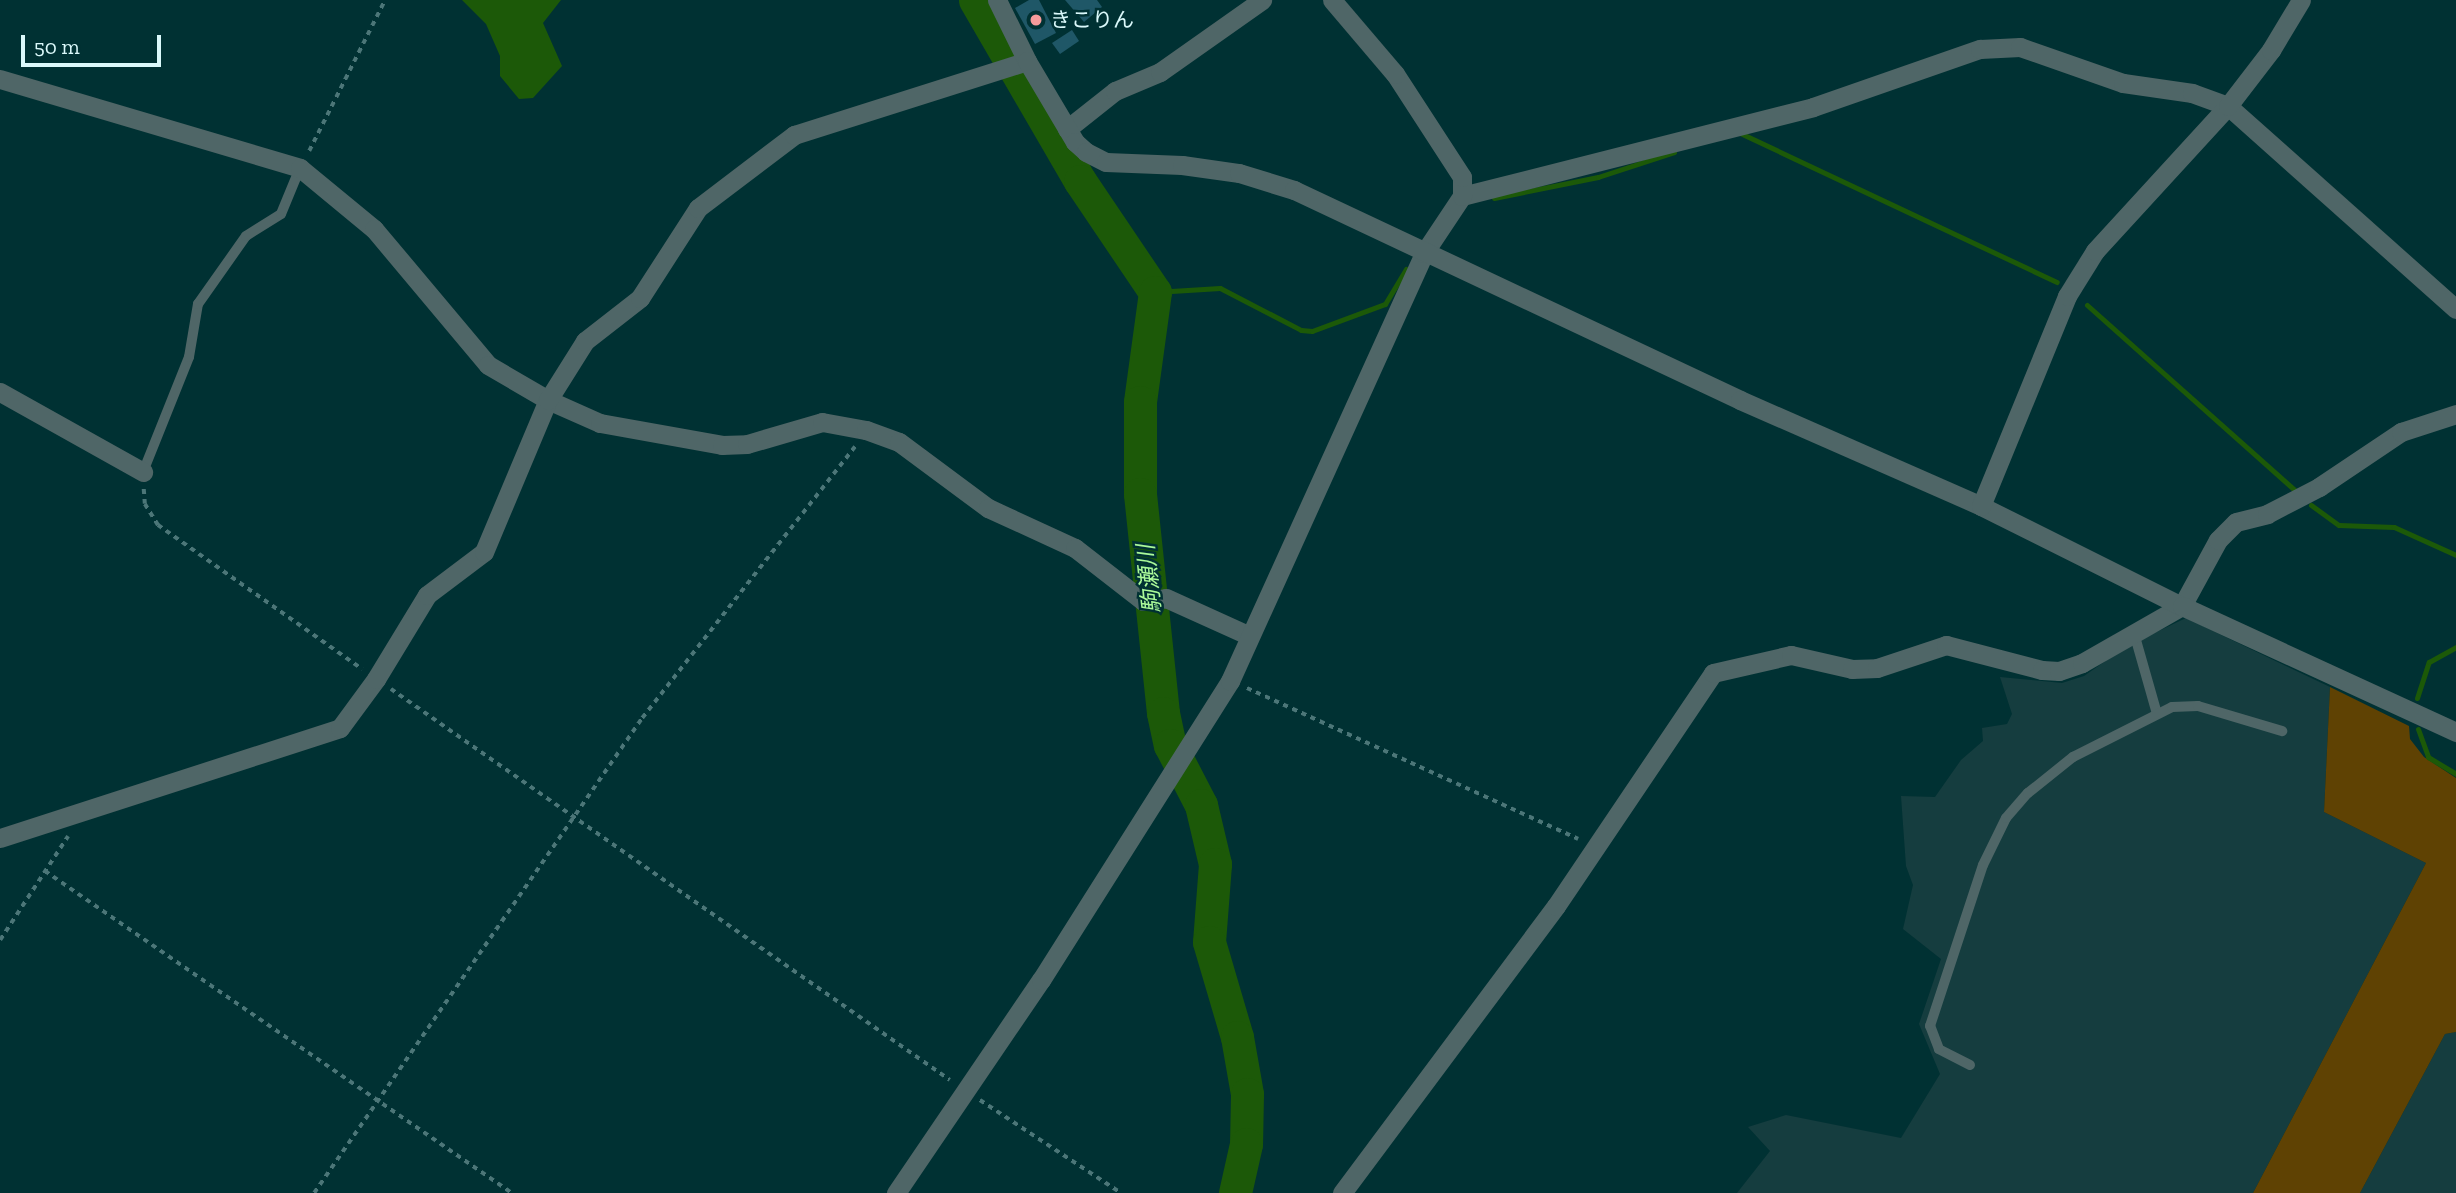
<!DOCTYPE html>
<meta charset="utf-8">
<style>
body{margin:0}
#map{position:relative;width:2456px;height:1193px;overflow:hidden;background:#003133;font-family:"Zilla Slab","Noto Sans JP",serif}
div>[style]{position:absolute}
.built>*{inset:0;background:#153d3f}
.green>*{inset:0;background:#5f4203}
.water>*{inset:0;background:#1c5908}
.stream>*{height:5px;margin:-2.5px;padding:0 2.5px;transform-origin:2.5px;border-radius:2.5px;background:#1c5908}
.river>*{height:33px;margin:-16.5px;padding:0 16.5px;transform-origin:16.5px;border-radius:16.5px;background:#1c5908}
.building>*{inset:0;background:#1f5767}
.path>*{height:3.5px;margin-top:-1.75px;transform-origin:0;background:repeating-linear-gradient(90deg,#4c7678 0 5px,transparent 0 10px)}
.service>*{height:10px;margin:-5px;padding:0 5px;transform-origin:5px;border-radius:5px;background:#4f6667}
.minor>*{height:19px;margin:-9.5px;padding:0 9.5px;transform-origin:9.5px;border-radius:9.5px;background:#4f6667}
.tertiary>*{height:19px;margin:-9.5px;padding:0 9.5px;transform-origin:9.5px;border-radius:9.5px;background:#4f6667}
.dots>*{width:19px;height:19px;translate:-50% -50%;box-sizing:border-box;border:4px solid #003133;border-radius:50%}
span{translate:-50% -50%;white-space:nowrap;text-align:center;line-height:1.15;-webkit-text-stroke:5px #003133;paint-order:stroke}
.poi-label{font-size:21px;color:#dbf9fb}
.left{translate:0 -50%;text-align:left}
.water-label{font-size:23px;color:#abfa99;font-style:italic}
.scale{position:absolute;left:21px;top:35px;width:140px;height:32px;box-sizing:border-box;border:4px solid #dbf9fb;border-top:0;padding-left:9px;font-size:21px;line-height:24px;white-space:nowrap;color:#dbf9fb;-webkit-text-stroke:5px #003133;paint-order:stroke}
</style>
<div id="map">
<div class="built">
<i style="clip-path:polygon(2186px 618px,2330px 687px,2324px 812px,2426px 863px,2253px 1193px,1737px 1193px,1770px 1151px,1748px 1127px,1786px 1115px,1901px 1138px,1940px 1074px,1919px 1024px,1941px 959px,1903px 929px,1913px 885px,1906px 866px,1901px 796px,1935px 797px,1961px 760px,1983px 741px,1982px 728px,2007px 724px,2012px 714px,2000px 677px,2062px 683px,2084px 676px,2127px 646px)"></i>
<i style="clip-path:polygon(2456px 1032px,2456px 1193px,2360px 1193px,2445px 1034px)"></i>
</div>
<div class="green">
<i style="clip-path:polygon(2330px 687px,2409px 726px,2410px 739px,2424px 757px,2456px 778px,2456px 1032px,2445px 1034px,2360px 1193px,2253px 1193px,2426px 863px,2324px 812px)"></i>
</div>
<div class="water">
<i style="clip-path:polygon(462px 0,561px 0,543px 23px,562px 66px,533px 98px,519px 99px,500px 76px,500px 56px,486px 24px)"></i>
</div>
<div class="stream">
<i style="left:1740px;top:133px;width:350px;rotate:25.2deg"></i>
<i style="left:1494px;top:198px;width:106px;rotate:-11.4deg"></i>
<i style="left:1598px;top:177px;width:80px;rotate:-18.2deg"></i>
<i style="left:1155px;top:292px;width:65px;rotate:-3.5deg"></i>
<i style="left:1220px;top:288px;width:91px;rotate:27.4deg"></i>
<i style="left:1301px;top:330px;width:11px;rotate:5deg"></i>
<i style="left:1312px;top:331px;width:78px;rotate:-20.3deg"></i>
<i style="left:1385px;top:304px;width:41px;rotate:-59deg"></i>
<i style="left:2087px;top:305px;width:281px;rotate:41.7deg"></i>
<i style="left:2311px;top:505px;width:34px;rotate:36deg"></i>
<i style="left:2339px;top:525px;width:55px;rotate:2.1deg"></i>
<i style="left:2394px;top:527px;width:68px;rotate:24.3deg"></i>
<i style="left:2417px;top:698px;width:38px;rotate:-72deg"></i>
<i style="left:2429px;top:662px;width:31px;rotate:-29deg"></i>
<i style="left:2418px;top:729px;width:30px;rotate:70deg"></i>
<i style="left:2428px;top:757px;width:33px;rotate:31deg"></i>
</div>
<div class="river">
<i style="left:975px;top:0;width:209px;rotate:59.9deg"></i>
<i style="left:1080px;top:181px;width:134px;rotate:56deg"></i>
<i style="left:1155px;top:292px;width:111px;rotate:97.8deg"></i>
<i style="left:1140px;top:402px;width:92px;rotate:90deg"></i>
<i style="left:1140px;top:494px;width:220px;rotate:84deg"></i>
<i style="left:1163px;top:713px;width:33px;rotate:78deg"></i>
<i style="left:1170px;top:745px;width:68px;rotate:62.7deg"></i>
<i style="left:1201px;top:805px;width:61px;rotate:76.7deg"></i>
<i style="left:1215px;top:864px;width:78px;rotate:94.4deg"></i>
<i style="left:1209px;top:942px;width:99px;rotate:73.6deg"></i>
<i style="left:1237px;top:1037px;width:58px;rotate:80deg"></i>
<i style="left:1247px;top:1094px;width:50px;rotate:91.1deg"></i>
<i style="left:1246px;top:1144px;width:50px;rotate:102.7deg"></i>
</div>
<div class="building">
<i style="clip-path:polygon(1029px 0,1039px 0,1056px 33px,1035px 44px,1015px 8px)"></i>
<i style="clip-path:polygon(1065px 0,1097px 0,1102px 7px,1084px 22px)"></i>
<i style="clip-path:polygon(1072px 30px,1079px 41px,1060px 54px,1052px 43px)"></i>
</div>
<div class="path">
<i style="left:309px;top:151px;width:169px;rotate:-63.3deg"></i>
<i style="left:144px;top:489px;width:15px;rotate:86deg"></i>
<i style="left:145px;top:504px;width:25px;rotate:58deg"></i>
<i style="left:158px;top:525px;width:250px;rotate:35.2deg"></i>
<i style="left:1247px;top:688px;width:364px;rotate:24.5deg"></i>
<i style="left:391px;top:689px;width:682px;rotate:34.97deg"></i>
<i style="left:45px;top:871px;width:567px;rotate:34.59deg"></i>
<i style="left:0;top:940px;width:124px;rotate:-56.8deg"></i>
<i style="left:980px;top:1100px;width:169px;rotate:33.4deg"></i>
<i style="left:314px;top:1193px;width:577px;rotate:-55.37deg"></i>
<i style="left:642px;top:718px;width:345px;rotate:-51.9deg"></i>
</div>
<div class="service">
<i style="left:143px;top:472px;width:124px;rotate:-68.2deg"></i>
<i style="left:189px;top:357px;width:54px;rotate:-80.4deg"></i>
<i style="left:198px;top:304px;width:83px;rotate:-54.8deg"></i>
<i style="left:246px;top:236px;width:41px;rotate:-32.2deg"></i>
<i style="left:281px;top:214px;width:50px;rotate:-67.6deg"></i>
<i style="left:2134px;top:633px;width:84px;rotate:74.1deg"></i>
<i style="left:1970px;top:1065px;width:35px;rotate:-153deg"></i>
<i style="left:1939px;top:1049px;width:25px;rotate:-111deg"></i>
<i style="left:1930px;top:1026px;width:169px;rotate:-71.8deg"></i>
<i style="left:1983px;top:865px;width:52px;rotate:-63.9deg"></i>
<i style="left:2006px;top:818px;width:33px;rotate:-49deg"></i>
<i style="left:2028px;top:793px;width:58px;rotate:-38.7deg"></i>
<i style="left:2073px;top:757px;width:111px;rotate:-26.8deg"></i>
<i style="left:2172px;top:707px;width:26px;rotate:-2deg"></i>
<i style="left:2198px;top:706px;width:88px;rotate:16.6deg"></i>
</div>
<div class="minor">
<i style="left:0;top:79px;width:313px;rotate:16.5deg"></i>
<i style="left:300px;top:168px;width:96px;rotate:39.5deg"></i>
<i style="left:374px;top:229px;width:177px;rotate:50deg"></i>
<i style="left:488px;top:365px;width:69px;rotate:30.3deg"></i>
<i style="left:548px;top:400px;width:57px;rotate:23.9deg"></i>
<i style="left:600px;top:423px;width:124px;rotate:10.2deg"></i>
<i style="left:722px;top:445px;width:25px;rotate:-2deg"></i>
<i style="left:747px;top:444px;width:78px;rotate:-16.3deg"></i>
<i style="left:822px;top:422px;width:45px;rotate:10.3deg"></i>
<i style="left:866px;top:430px;width:35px;rotate:20deg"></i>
<i style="left:899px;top:442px;width:111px;rotate:36.6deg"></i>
<i style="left:988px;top:508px;width:96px;rotate:24.7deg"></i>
<i style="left:1075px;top:548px;width:86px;rotate:37.9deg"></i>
<i style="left:1143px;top:601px;width:23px;rotate:-7deg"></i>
<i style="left:1166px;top:598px;width:90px;rotate:24.3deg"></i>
<i style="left:1067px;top:129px;width:61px;rotate:-38.4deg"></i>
<i style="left:1115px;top:91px;width:49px;rotate:-22.9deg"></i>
<i style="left:1160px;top:72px;width:125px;rotate:-35.2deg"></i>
<i style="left:1462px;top:196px;width:362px;rotate:-14.2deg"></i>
<i style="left:1813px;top:107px;width:177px;rotate:-19.2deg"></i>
<i style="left:1980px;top:49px;width:40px;rotate:-2.9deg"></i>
<i style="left:2020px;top:47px;width:109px;rotate:19.3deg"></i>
<i style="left:2123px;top:83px;width:70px;rotate:8.2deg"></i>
<i style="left:2192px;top:93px;width:38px;rotate:20deg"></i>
<i style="left:2228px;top:106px;width:305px;rotate:41.7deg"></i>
<i style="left:0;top:392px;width:164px;rotate:29.2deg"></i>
<i style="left:0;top:838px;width:357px;rotate:-17.9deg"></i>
<i style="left:340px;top:728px;width:61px;rotate:-53.7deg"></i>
<i style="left:376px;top:679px;width:98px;rotate:-58.7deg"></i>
<i style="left:427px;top:595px;width:71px;rotate:-37deg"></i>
<i style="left:484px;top:552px;width:165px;rotate:-67.2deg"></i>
<i style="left:548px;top:400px;width:70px;rotate:-57.9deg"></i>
<i style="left:585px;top:341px;width:70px;rotate:-38deg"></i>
<i style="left:640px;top:298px;width:107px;rotate:-57.2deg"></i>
<i style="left:698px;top:208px;width:121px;rotate:-37.2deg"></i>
<i style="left:794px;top:135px;width:244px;rotate:-17.6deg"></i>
<i style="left:896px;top:1193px;width:258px;rotate:-55.8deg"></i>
<i style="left:1041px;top:980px;width:354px;rotate:-57.7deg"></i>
<i style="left:1230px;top:681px;width:470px;rotate:-65.6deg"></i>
<i style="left:1424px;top:253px;width:69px;rotate:-56.3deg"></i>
<i style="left:1462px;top:196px;width:19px;rotate:-90deg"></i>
<i style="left:1462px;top:177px;width:123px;rotate:-123deg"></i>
<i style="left:1395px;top:74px;width:97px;rotate:-130.4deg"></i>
<i style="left:1342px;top:1193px;width:358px;rotate:-53.3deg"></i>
<i style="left:1556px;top:906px;width:281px;rotate:-56deg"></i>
<i style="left:1713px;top:673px;width:80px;rotate:-13deg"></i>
<i style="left:1791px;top:655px;width:63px;rotate:12.9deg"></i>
<i style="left:1852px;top:669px;width:25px;rotate:-2deg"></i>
<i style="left:1877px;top:668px;width:73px;rotate:-18.4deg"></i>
<i style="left:1946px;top:645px;width:99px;rotate:14.6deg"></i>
<i style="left:2042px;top:670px;width:17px;rotate:3deg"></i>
<i style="left:2059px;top:671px;width:24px;rotate:-19deg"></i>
<i style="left:2082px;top:663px;width:115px;rotate:-29.7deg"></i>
<i style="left:2182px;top:606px;width:75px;rotate:-61.4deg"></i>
<i style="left:2218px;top:540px;width:25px;rotate:-45deg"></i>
<i style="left:2236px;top:522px;width:32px;rotate:-14deg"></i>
<i style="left:2267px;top:514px;width:59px;rotate:-27.4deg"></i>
<i style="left:2319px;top:487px;width:99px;rotate:-33.9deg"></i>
<i style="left:2401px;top:432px;width:58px;rotate:-18.1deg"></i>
</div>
<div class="tertiary">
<i style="left:997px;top:0;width:68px;rotate:63.8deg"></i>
<i style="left:1027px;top:61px;width:94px;rotate:59.3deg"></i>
<i style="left:1075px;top:142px;width:15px;rotate:42deg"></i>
<i style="left:1086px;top:152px;width:22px;rotate:27deg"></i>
<i style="left:1106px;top:162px;width:76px;rotate:2.3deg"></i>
<i style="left:1182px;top:165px;width:58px;rotate:8deg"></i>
<i style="left:1239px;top:173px;width:58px;rotate:17.2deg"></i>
<i style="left:1294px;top:190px;width:493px;rotate:25.2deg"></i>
<i style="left:1740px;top:400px;width:263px;rotate:23.7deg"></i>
<i style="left:1981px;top:506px;width:225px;rotate:26.5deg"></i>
<i style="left:2182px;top:606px;width:302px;rotate:24.7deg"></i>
<i style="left:1981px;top:506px;width:227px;rotate:-67.7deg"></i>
<i style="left:2067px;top:296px;width:53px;rotate:-58.1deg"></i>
<i style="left:2095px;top:251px;width:197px;rotate:-47.5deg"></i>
<i style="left:2228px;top:106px;width:71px;rotate:-52.5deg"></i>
<i style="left:2271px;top:50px;width:58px;rotate:-59deg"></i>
</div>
<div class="dots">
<i style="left:1036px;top:20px;background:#f59b9b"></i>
</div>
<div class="poi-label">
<span class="left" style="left:1050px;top:20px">きこりん</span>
</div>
<div class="water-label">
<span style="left:1149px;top:579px;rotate:-96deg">駒瀬川</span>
</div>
<div class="scale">50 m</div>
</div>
